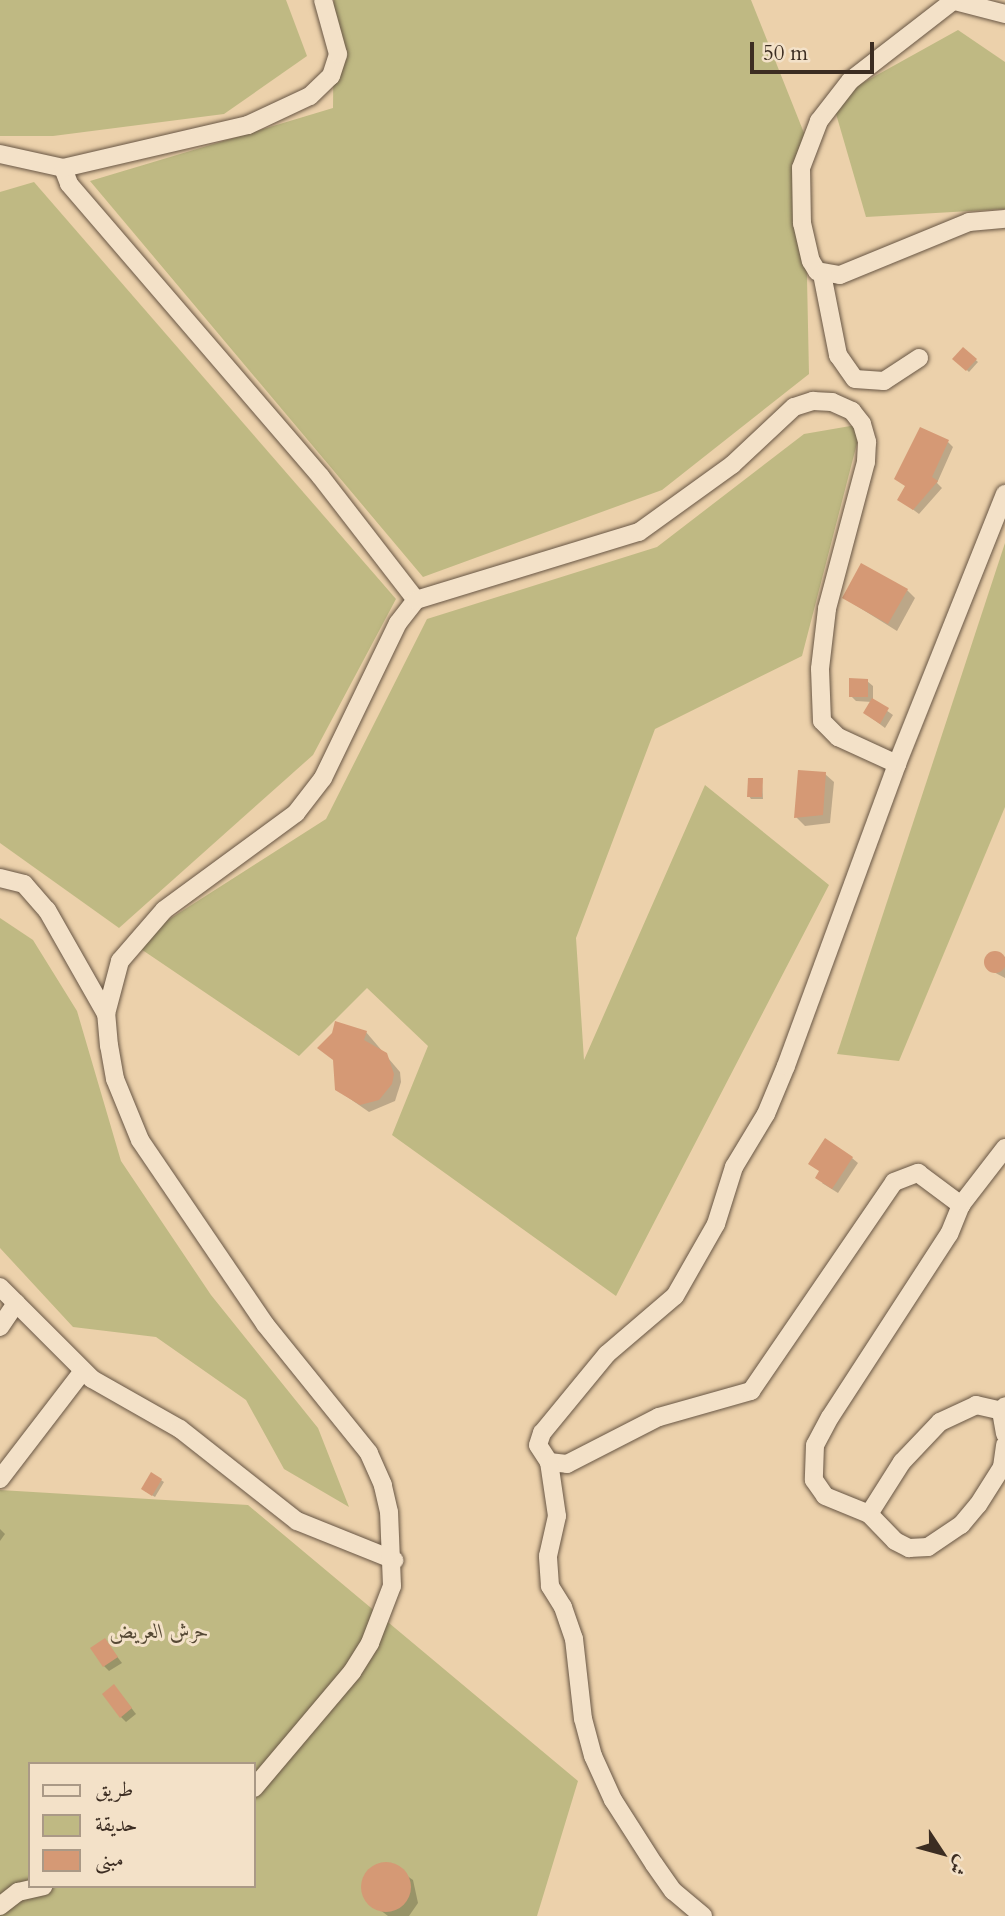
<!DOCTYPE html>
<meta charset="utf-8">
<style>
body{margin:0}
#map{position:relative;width:1005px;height:1916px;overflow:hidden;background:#ecd1ab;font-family:Cardo,Amiri,serif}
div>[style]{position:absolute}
.green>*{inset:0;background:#bfb983}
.shadow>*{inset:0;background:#0003}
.building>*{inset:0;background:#d59975}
.round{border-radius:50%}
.roads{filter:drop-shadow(0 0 2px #685644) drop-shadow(0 0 2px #685644)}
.street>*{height:18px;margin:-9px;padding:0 9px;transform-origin:9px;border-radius:9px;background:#f3e1c8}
span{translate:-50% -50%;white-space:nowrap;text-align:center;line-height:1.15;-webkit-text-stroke:6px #f3e1c8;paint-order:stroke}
.park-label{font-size:21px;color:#564935;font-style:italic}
.legend{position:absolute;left:28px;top:1762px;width:228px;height:126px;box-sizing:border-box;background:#f3e1c8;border:2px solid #aa9986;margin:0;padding:9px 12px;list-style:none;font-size:21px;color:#3c2d22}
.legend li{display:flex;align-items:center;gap:14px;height:35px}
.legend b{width:35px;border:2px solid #aa9986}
.north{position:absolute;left:907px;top:1818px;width:70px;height:70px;-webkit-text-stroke:5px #f3e1c8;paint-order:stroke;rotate:126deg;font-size:19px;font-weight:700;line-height:28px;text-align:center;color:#3c2d22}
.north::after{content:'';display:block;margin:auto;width:24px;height:32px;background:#3c2d22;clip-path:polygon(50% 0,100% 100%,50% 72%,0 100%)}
.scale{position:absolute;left:750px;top:42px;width:124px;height:32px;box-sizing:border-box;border:4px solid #3c2d22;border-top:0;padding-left:9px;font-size:21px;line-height:24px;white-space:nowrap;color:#3c2d22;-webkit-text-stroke:5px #f3e1c8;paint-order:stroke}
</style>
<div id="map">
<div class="green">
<i style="clip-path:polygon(0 0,286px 0,307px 56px,224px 114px,53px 136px,0 136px)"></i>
<i style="clip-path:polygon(334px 0,751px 0,804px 133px,809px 374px,662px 490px,423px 577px,90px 181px,333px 108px)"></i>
<i style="clip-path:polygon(958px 30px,1005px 62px,1005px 209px,866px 217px,832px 100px)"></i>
<i style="clip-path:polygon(34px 182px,396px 599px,313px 755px,119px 928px,0 843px,0 192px)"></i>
<i style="clip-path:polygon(862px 424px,802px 656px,655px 729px,576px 938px,584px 1060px,705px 785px,829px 885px,616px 1296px,392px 1135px,428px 1046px,367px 988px,299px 1056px,132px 943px,326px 819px,427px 619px,657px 547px,804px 434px)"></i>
<i style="clip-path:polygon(1005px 543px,1005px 807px,899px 1061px,837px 1054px)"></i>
<i style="clip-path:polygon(0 918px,33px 940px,77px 1011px,121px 1161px,211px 1295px,318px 1428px,349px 1507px,284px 1469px,246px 1400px,156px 1337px,73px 1327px,0 1248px)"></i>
<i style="clip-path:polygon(evenodd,0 1490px,248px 1505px,578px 1781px,537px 1916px,0 1916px,0 1490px,30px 1764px,254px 1764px,254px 1886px,30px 1886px,30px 1764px)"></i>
</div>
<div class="shadow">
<i style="clip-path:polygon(963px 349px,978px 362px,969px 372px,955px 359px)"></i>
<i style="clip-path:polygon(948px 442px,953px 447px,937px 483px,942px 488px,919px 514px,899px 499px,907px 487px,896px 478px)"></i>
<i style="clip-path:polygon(907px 590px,915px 598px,897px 631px,844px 598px)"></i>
<i style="clip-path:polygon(867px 681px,873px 686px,873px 701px,893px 715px,885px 728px,865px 713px,872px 702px,856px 701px,851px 696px)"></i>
<i style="clip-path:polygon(825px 774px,834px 782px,830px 823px,805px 826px,796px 817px)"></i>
<i style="clip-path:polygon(762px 780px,763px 799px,751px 799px,749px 796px)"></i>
<i style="clip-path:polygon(993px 953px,1005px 957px,1005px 978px,988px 969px,986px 963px)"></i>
<i style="clip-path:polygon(366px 1032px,400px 1072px,401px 1082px,395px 1101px,369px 1112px,336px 1089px)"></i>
<i style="clip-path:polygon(852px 1158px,858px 1163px,838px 1193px,822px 1183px)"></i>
<i style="clip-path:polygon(152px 1474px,164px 1482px,155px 1497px,145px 1491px)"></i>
<i style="clip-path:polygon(0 1529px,5px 1534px,0 1541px)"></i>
<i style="clip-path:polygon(105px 1641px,122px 1663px,109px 1671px,104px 1666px)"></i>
<i style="clip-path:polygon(119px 1692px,136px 1714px,126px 1722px,121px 1717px)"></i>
<i style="clip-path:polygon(390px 1864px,413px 1880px,418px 1903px,409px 1916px,388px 1916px,367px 1900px,363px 1886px,374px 1867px)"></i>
</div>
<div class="building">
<i style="clip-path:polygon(963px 347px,977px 359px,966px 371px,952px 359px)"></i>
<i style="clip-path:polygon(920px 427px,949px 440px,932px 477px,938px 481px,913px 510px,897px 500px,905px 486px,894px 479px)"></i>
<i style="clip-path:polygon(861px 563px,908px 589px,888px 624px,842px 598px)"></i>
<i style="clip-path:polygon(849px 678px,868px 679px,868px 697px,849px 697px)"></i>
<i style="clip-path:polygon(872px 698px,889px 708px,880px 724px,863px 713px)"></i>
<i style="clip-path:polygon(798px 770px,826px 772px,823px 815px,794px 818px)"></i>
<i style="clip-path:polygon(748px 778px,763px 778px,762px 797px,747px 797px)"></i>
<i class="round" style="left:984px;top:951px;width:22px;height:22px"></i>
<i style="clip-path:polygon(335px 1021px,367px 1031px,364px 1040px,387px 1053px,394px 1074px,392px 1084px,379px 1100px,360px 1105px,335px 1090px,333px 1060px,317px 1048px,332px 1033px)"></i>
<i style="clip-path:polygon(825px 1138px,853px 1157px,832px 1189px,815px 1178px,819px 1171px,808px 1164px)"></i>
<i style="clip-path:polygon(151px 1472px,162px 1479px,152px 1496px,141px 1489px)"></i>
<i style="clip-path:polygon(105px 1638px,118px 1657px,103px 1667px,90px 1648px)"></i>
<i style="clip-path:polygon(114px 1684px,132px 1708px,120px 1718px,102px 1694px)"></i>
<i class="round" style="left:361px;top:1862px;width:50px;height:50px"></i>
</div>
<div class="roads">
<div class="street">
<i style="left:951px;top:0;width:56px;rotate:14.5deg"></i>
<i style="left:953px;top:1px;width:130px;rotate:142.2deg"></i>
<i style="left:850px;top:81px;width:51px;rotate:127.8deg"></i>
<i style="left:819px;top:121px;width:50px;rotate:111deg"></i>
<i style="left:801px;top:168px;width:55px;rotate:89deg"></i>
<i style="left:802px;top:223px;width:39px;rotate:77deg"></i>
<i style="left:811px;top:261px;width:12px;rotate:59deg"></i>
<i style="left:817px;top:271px;width:23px;rotate:10deg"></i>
<i style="left:840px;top:275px;width:139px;rotate:-22.3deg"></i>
<i style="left:969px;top:222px;width:36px;rotate:-5deg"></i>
<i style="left:0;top:154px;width:65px;rotate:12.5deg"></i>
<i style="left:63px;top:168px;width:17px;rotate:69deg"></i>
<i style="left:69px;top:184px;width:386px;rotate:49.3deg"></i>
<i style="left:321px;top:477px;width:155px;rotate:52.3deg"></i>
<i style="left:63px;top:168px;width:190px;rotate:-13.1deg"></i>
<i style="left:248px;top:125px;width:68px;rotate:-25.1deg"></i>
<i style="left:310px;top:96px;width:29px;rotate:-44deg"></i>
<i style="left:331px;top:76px;width:23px;rotate:-72deg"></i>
<i style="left:338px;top:54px;width:56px;rotate:-105.5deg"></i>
<i style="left:822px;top:274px;width:83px;rotate:78.8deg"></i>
<i style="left:838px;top:355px;width:29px;rotate:55deg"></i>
<i style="left:855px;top:379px;width:29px;rotate:4deg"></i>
<i style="left:884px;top:381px;width:42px;rotate:-33.3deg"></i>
<i style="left:0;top:878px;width:25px;rotate:14deg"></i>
<i style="left:24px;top:884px;width:35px;rotate:49deg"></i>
<i style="left:47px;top:910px;width:120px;rotate:60.4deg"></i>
<i style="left:1005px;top:1148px;width:72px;rotate:127.7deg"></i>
<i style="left:961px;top:1205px;width:31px;rotate:112deg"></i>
<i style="left:949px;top:1234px;width:218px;rotate:123deg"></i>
<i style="left:830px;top:1417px;width:32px;rotate:118deg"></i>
<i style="left:815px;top:1445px;width:35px;rotate:92deg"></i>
<i style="left:814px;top:1480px;width:19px;rotate:55deg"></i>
<i style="left:825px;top:1496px;width:48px;rotate:22.2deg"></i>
<i style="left:869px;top:1514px;width:37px;rotate:46deg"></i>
<i style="left:895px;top:1541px;width:16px;rotate:27deg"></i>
<i style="left:909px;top:1548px;width:19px;rotate:-3deg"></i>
<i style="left:928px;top:1547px;width:40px;rotate:-34deg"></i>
<i style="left:961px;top:1525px;width:26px;rotate:-50deg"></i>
<i style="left:978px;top:1505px;width:45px;rotate:-57.7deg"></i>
<i style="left:1002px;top:1467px;width:22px;rotate:-82deg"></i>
<i style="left:0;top:1287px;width:130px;rotate:45deg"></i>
<i style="left:92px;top:1379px;width:101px;rotate:29.6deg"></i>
<i style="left:180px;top:1429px;width:149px;rotate:38.2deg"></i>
<i style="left:297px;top:1521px;width:105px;rotate:21.9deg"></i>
<i style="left:0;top:1327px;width:29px;rotate:-56deg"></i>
<i style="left:1001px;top:1411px;width:23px;rotate:80deg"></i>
<i style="left:549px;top:1462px;width:18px;rotate:6deg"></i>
<i style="left:567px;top:1464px;width:103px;rotate:-27.1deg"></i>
<i style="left:659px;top:1417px;width:96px;rotate:-15.8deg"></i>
<i style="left:751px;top:1391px;width:253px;rotate:-55.6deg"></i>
<i style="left:894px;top:1182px;width:26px;rotate:-21deg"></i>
<i style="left:918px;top:1173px;width:54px;rotate:36.7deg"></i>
<i style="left:0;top:1479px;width:136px;rotate:-52.5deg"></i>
<i style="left:869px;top:1514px;width:62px;rotate:-57.6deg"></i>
<i style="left:902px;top:1462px;width:55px;rotate:-46.5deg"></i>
<i style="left:940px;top:1422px;width:40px;rotate:-25deg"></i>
<i style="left:976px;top:1405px;width:26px;rotate:13deg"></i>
<i style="left:1001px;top:1411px;width:6px;rotate:-51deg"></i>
<i style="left:254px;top:1788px;width:152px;rotate:-49.8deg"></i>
<i style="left:352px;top:1672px;width:34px;rotate:-58deg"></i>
<i style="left:370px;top:1643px;width:61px;rotate:-68.9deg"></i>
<i style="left:392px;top:1586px;width:74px;rotate:-92.3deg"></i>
<i style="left:389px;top:1512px;width:28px;rotate:-103deg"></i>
<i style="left:383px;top:1485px;width:35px;rotate:-114deg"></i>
<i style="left:369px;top:1453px;width:166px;rotate:-128.9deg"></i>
<i style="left:265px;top:1324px;width:222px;rotate:-124.2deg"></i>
<i style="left:140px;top:1140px;width:66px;rotate:-112.3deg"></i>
<i style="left:115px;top:1079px;width:34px;rotate:-100deg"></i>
<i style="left:109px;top:1046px;width:32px;rotate:-95deg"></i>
<i style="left:106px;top:1014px;width:55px;rotate:-75.2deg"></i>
<i style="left:120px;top:961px;width:67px;rotate:-49.2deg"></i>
<i style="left:164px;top:910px;width:164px;rotate:-36.3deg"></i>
<i style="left:296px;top:813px;width:44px;rotate:-52.4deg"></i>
<i style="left:323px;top:778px;width:172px;rotate:-64.2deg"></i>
<i style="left:398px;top:623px;width:29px;rotate:-52deg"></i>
<i style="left:416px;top:600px;width:233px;rotate:-17deg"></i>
<i style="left:639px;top:532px;width:115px;rotate:-35.8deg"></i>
<i style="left:732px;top:465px;width:85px;rotate:-43.1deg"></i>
<i style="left:794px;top:407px;width:20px;rotate:-18deg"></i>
<i style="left:813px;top:401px;width:19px;rotate:3deg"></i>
<i style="left:832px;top:402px;width:22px;rotate:24deg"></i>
<i style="left:852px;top:411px;width:16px;rotate:52deg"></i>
<i style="left:862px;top:424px;width:19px;rotate:74deg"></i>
<i style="left:867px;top:442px;width:20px;rotate:93deg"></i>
<i style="left:866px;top:462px;width:152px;rotate:104.9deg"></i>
<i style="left:827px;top:609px;width:60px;rotate:96.7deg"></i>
<i style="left:820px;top:669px;width:52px;rotate:87.8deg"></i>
<i style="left:822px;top:721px;width:23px;rotate:45deg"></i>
<i style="left:838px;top:737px;width:65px;rotate:24.6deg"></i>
<i style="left:0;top:1906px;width:23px;rotate:-38deg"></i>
<i style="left:18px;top:1892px;width:26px;rotate:-13deg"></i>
<i style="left:703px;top:1916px;width:39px;rotate:-140deg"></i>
<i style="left:673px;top:1891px;width:33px;rotate:-125deg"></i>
<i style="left:654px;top:1864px;width:76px;rotate:-122.6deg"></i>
<i style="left:613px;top:1800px;width:48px;rotate:-114.4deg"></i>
<i style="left:593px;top:1756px;width:38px;rotate:-105deg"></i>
<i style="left:583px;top:1719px;width:81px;rotate:-96.4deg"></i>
<i style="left:574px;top:1639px;width:34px;rotate:-109deg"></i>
<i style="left:563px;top:1607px;width:25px;rotate:-122deg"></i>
<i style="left:550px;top:1586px;width:30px;rotate:-94deg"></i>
<i style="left:548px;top:1556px;width:41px;rotate:-77.3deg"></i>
<i style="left:557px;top:1516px;width:55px;rotate:-98.4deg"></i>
<i style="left:549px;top:1462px;width:20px;rotate:-123deg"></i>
<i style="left:538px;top:1445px;width:13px;rotate:-72deg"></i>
<i style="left:542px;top:1433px;width:102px;rotate:-50.6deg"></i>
<i style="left:607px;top:1354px;width:89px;rotate:-40.5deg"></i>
<i style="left:675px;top:1296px;width:83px;rotate:-60.3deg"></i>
<i style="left:716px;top:1224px;width:60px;rotate:-72.5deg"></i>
<i style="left:734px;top:1167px;width:62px;rotate:-58.9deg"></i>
<i style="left:766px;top:1114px;width:52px;rotate:-67.4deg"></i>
<i style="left:786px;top:1066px;width:322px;rotate:-69.8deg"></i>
<i style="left:897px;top:764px;width:291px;rotate:-68.2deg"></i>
</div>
</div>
<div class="park-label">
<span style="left:159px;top:1632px">حرش العريض</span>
</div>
<ul class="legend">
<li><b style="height:9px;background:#f3e1c8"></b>طريق</li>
<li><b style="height:19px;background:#bfb983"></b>حديقة</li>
<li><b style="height:19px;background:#d59975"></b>مبنى</li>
</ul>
<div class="north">ش</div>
<div class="scale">50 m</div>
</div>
